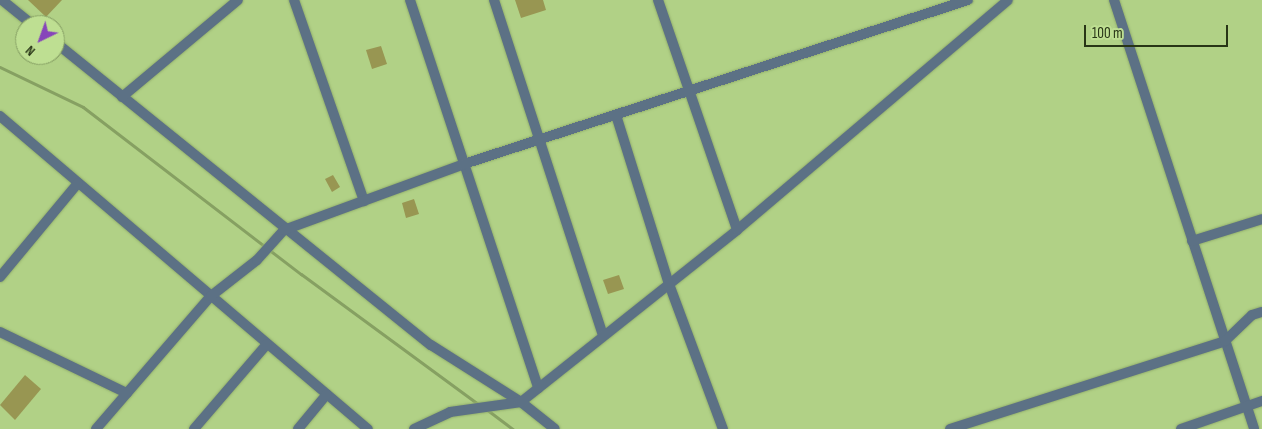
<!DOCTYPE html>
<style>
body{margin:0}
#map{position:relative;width:1262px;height:429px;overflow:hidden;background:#b1d186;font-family:"Sofia Sans Condensed",sans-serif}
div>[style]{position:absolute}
.stream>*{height:3px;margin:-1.5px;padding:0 1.5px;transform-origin:1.5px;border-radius:1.5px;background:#86a062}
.building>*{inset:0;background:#989652}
.roads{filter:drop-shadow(0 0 1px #93af6d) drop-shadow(0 0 1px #93af6d)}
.minor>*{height:10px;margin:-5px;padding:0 5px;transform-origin:5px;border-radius:5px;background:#5c7185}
span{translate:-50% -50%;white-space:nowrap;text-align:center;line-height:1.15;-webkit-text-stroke:4.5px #bedf92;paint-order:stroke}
.north{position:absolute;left:15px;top:15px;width:50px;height:50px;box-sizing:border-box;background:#bedf92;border:1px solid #829b60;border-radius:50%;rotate:222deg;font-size:14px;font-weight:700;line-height:20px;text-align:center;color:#283516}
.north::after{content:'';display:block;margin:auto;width:18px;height:22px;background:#8745ba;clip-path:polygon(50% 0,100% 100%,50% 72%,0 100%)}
.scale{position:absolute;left:1084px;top:25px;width:144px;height:22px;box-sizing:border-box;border:2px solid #283516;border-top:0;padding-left:6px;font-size:15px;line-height:18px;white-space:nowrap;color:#283516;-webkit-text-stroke:4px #bedf92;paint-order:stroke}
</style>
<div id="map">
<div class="stream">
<i style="left:0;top:67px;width:92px;rotate:25.7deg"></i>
<i style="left:83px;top:107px;width:275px;rotate:37.5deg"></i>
<i style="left:301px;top:274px;width:223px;rotate:36.3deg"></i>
<i style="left:486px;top:409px;width:34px;rotate:37deg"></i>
</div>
<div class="building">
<i style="clip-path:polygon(28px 0,62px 0,46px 17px)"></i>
<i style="clip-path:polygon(515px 0,543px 0,546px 10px,521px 18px)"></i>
<i style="clip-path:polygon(381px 46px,387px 64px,372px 69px,366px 50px)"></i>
<i style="clip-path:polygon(333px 175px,340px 187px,332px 192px,325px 179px)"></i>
<i style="clip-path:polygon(414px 199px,419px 214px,406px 218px,402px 203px)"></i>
<i style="clip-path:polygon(619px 275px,624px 289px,608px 294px,603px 280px)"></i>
<i style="clip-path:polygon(25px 375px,41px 389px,15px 420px,0 405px)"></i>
</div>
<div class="roads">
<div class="minor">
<i style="left:2px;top:0;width:40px;rotate:39deg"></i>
<i style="left:294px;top:0;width:213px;rotate:70.8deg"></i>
<i style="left:410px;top:0;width:409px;rotate:71.7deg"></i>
<i style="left:494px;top:0;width:353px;rotate:72deg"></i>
<i style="left:658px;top:0;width:243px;rotate:71deg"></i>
<i style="left:1114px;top:0;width:451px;rotate:71.9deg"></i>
<i style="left:55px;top:42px;width:483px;rotate:38.9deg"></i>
<i style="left:431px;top:345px;width:107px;rotate:32.3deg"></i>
<i style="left:521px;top:402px;width:43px;rotate:38.5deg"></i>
<i style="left:122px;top:97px;width:151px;rotate:-39.9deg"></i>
<i style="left:616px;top:115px;width:177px;rotate:72.6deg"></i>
<i style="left:669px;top:284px;width:155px;rotate:69.6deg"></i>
<i style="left:0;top:116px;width:483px;rotate:40.4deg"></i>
<i style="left:1192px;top:241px;width:73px;rotate:-17.4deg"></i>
<i style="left:0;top:277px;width:122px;rotate:-50.3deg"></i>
<i style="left:0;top:332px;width:141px;rotate:25.7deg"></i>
<i style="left:96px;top:429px;width:176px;rotate:-49.2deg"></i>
<i style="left:211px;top:296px;width:58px;rotate:-38deg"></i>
<i style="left:257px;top:260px;width:40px;rotate:-48deg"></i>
<i style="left:284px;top:230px;width:192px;rotate:-20.1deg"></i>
<i style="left:464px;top:164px;width:530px;rotate:-18.02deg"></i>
<i style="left:194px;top:429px;width:112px;rotate:-49.3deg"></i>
<i style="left:298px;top:429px;width:45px;rotate:-50.4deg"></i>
<i style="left:414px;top:429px;width:40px;rotate:-25deg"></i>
<i style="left:450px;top:412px;width:72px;rotate:-8deg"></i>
<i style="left:521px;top:402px;width:276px;rotate:-38.5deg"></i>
<i style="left:737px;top:230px;width:355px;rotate:-40.3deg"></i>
<i style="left:950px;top:429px;width:289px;rotate:-17.7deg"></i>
<i style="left:1225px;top:341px;width:37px;rotate:-44deg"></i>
<i style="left:1252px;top:315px;width:10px;rotate:-17deg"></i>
<i style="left:1181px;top:429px;width:86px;rotate:-19.1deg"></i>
</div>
</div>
<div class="north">N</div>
<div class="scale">100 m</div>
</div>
